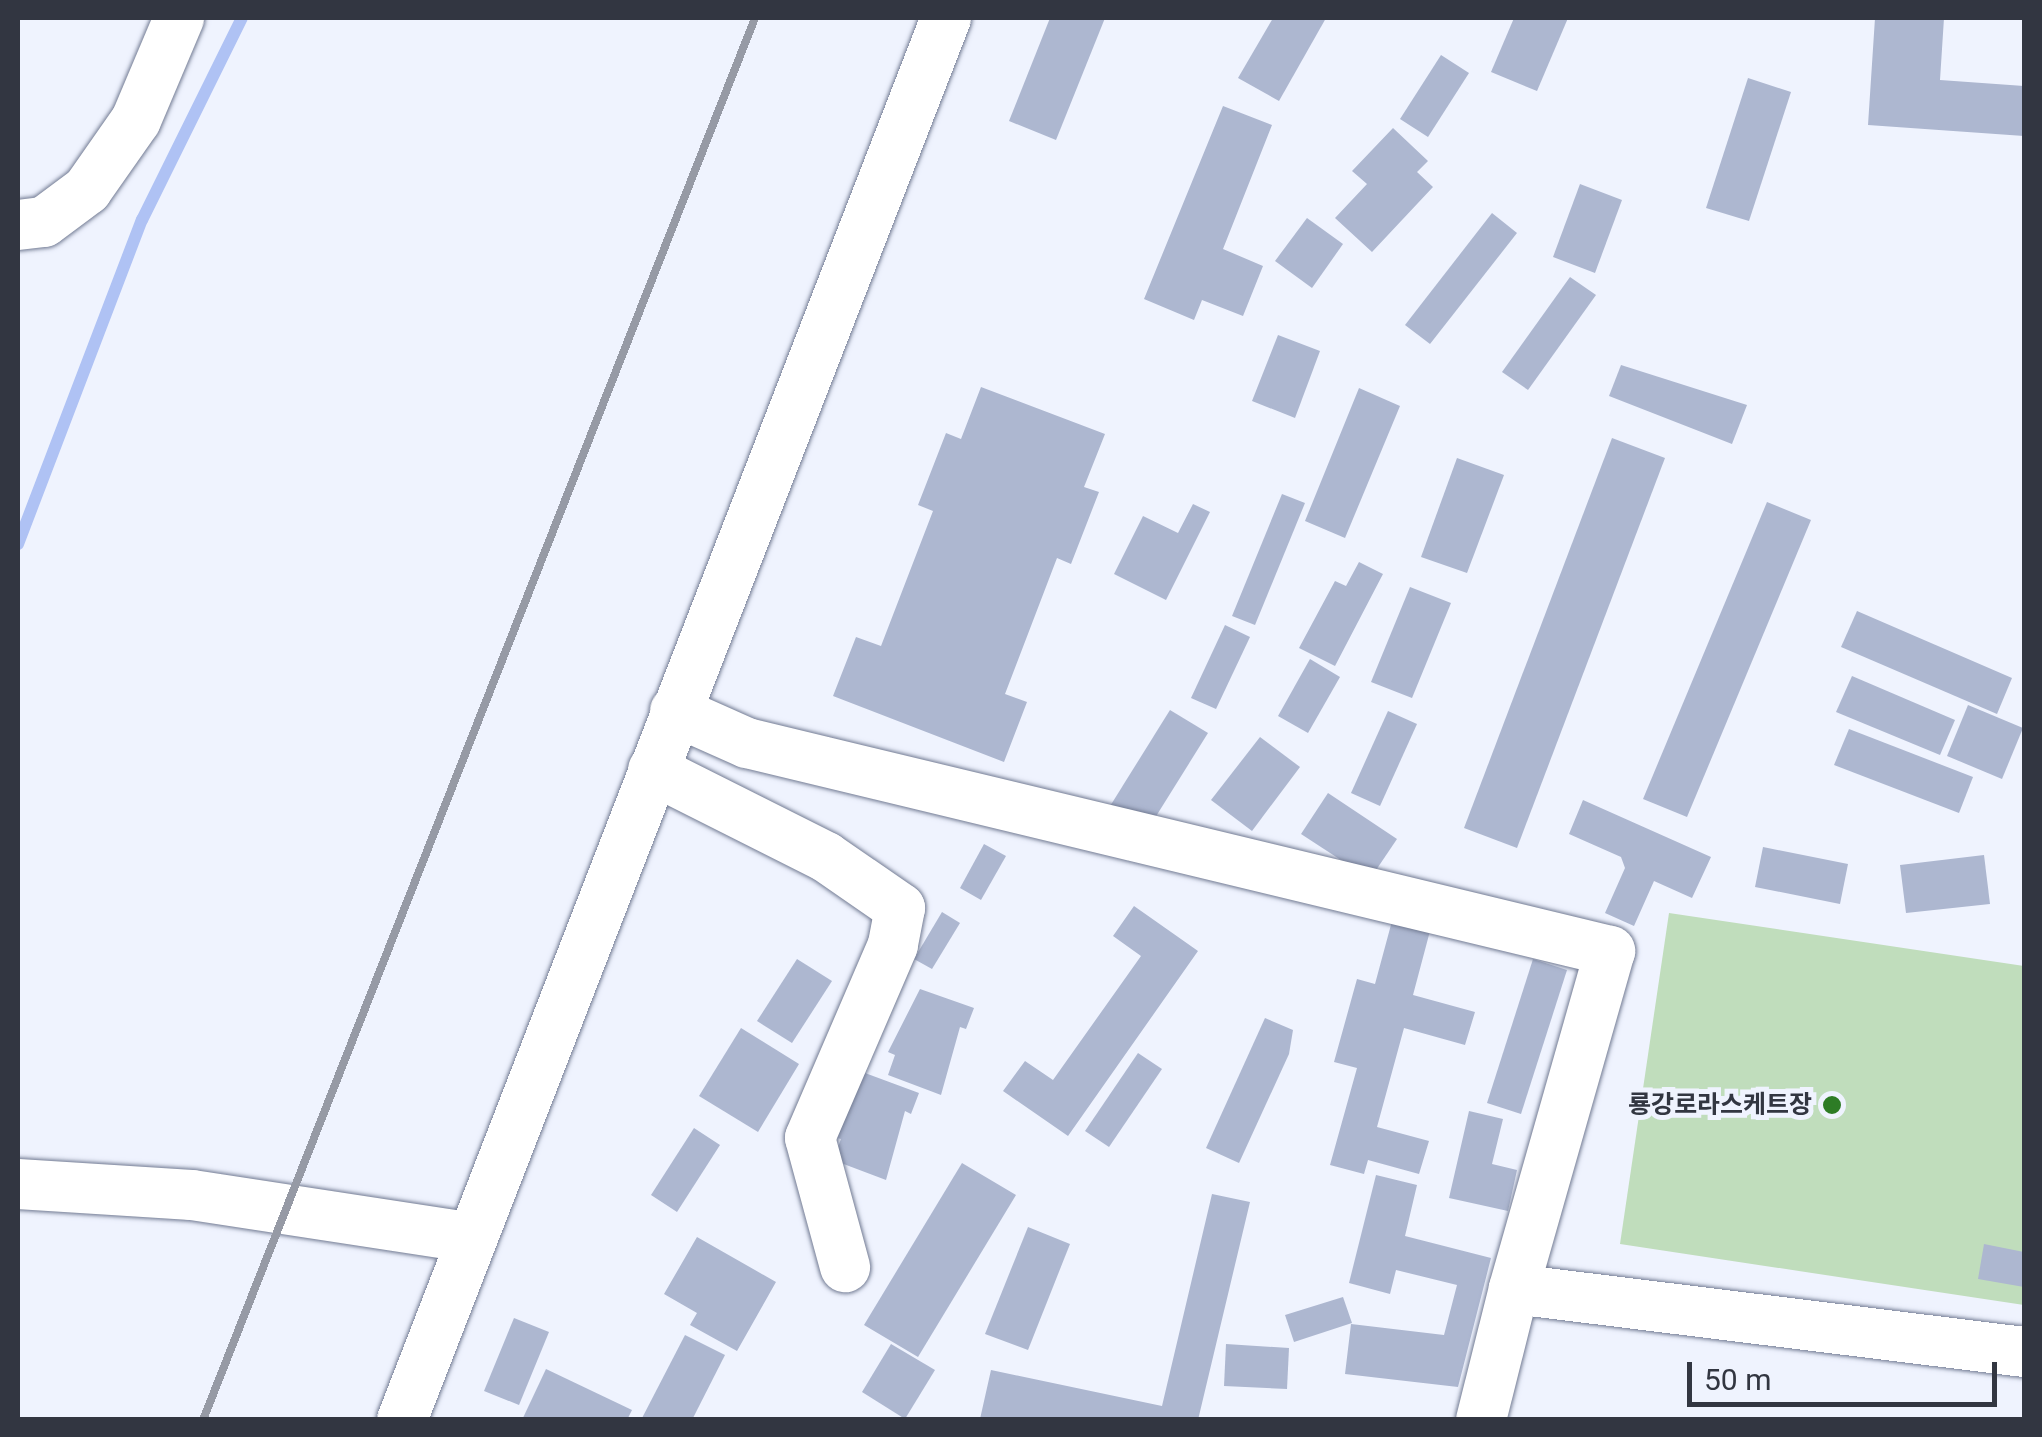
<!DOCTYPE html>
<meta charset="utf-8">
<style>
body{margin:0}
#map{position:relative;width:2042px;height:1437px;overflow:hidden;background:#eff3fe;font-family:Roboto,"Noto Sans KR",sans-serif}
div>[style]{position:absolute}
.green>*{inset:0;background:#c0ddbc}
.stream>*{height:12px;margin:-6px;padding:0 6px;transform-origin:6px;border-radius:6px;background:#afc2f4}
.building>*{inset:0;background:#adb7d0}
.roads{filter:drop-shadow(0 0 2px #727b93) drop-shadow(0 0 2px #727b93)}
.minor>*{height:50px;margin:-25px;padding:0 25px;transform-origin:25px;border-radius:25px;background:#fff}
.rail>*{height:8px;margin:-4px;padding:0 4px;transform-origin:4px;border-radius:4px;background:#969aa5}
.dots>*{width:28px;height:28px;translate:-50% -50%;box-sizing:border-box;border:5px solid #eff3fe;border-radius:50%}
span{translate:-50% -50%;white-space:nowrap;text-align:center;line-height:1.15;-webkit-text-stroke:10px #eff3fe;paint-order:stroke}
.poi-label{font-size:25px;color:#323641;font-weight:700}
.right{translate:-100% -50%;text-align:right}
.frame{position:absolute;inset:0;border:20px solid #323641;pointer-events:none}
.scale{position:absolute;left:1687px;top:1362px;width:310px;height:45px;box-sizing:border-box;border:5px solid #323641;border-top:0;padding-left:12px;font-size:30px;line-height:35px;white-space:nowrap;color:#323641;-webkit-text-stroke:8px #eff3fe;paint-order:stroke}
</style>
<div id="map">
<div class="green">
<i style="clip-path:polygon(1669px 913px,2024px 966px,2024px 1305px,1620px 1244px)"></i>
</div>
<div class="stream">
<i style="left:18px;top:544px;width:347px;rotate:-69.1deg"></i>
<i style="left:142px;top:220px;width:225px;rotate:-63.7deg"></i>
</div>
<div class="building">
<i style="clip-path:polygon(1050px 18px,1105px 18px,1056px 140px,1009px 121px)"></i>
<i style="clip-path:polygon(1273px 18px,1326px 18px,1279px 101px,1238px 78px)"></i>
<i style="clip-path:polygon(1514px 18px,1568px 18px,1537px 91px,1491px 72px)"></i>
<i style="clip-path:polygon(1875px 18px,1944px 18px,1940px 80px,2024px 86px,2024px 136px,1868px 125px)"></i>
<i style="clip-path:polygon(1441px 55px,1469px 73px,1428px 137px,1400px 119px)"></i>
<i style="clip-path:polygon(1748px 78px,1791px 92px,1749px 221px,1706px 208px)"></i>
<i style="clip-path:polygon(1223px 106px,1272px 125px,1223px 249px,1263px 266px,1243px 316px,1202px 300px,1194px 320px,1144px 299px)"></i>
<i style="clip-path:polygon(1393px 128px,1428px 161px,1417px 172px,1433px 187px,1372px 252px,1335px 218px,1367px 184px,1352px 171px)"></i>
<i style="clip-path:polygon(1580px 184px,1622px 200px,1595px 273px,1553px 257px)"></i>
<i style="clip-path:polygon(1492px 213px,1517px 233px,1430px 344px,1405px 325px)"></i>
<i style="clip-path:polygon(1307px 218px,1343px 244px,1312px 288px,1275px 261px)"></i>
<i style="clip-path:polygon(1570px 277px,1596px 295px,1528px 390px,1502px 372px)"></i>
<i style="clip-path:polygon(1278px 335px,1320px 351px,1295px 418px,1252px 401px)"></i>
<i style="clip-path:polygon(1621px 365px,1747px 405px,1732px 444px,1609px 396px)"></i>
<i style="clip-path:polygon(981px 387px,1105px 434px,1084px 487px,1099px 492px,1071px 564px,1057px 558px,1005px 694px,1027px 702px,1004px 762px,833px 696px,856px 637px,881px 646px,933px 511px,918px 505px,946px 433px,961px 439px)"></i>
<i style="clip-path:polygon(1359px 388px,1400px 406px,1345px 538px,1305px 521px)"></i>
<i style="clip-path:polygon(1612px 438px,1665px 458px,1517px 848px,1464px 828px)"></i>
<i style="clip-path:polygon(1457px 458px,1504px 475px,1467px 573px,1421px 557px)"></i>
<i style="clip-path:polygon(1282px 494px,1305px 503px,1255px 625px,1232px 616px)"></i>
<i style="clip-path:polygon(1767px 502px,1811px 520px,1687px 817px,1643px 799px)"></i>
<i style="clip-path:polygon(1193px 504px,1210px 512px,1166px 600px,1114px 574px,1143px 516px,1178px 533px)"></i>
<i style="clip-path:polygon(1359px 562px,1383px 574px,1335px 666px,1299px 648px,1335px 581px,1346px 586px)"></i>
<i style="clip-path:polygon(1410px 587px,1451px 603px,1412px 698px,1371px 682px)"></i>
<i style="clip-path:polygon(1857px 611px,2012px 678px,1997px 714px,1841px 647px)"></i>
<i style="clip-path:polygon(1225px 625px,1250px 637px,1216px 709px,1191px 698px)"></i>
<i style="clip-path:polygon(1310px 659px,1340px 677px,1308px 733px,1278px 716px)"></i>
<i style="clip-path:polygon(1852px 676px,1955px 720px,1940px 755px,1836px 712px)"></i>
<i style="clip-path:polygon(1968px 705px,2023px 728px,2002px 779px,1947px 756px)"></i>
<i style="clip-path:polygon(1170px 710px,1208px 733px,1145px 834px,1107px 811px)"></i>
<i style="clip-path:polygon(1388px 711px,1417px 724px,1380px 806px,1351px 793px)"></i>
<i style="clip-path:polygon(1849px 729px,1973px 777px,1959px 813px,1834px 765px)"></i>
<i style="clip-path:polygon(1260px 737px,1300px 767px,1252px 831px,1211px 800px)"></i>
<i style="clip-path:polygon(1328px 793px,1397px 839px,1370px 879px,1301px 834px)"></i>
<i style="clip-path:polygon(1583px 800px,1711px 857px,1692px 898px,1654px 881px,1634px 926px,1605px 913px,1625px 868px,1621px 857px,1569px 834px)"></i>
<i style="clip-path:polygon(984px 844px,1006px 856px,981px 900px,960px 888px)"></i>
<i style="clip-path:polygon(1763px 847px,1848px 864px,1840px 904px,1755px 887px)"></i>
<i style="clip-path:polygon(1984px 855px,1990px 904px,1906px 913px,1900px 865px)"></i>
<i style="clip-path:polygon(1134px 906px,1198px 951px,1068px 1136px,1003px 1091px,1025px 1061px,1053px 1080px,1141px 956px,1113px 936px)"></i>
<i style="clip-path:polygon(942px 912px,960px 923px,932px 969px,914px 959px)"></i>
<i style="clip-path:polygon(1392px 921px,1430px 931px,1413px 995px,1475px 1012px,1465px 1045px,1404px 1028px,1377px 1127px,1429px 1141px,1419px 1174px,1368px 1160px,1364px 1174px,1330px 1165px,1357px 1068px,1334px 1062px,1357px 979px,1375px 984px)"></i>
<i style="clip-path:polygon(797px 959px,832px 981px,792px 1043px,757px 1021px)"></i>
<i style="clip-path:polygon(1533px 959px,1567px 970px,1521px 1114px,1487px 1103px)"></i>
<i style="clip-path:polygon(920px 989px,974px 1008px,966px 1029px,960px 1027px,941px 1095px,888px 1075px,895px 1055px,888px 1052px)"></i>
<i style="clip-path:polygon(1265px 1018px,1293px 1030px,1289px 1054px,1239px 1163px,1206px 1148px)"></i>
<i style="clip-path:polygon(741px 1028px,799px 1064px,758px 1132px,699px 1096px)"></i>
<i style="clip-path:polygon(1138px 1053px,1162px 1069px,1109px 1147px,1085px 1131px)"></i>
<i style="clip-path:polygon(865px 1073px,919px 1093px,911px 1114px,905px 1111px,886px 1180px,833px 1160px,841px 1139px,833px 1137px)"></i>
<i style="clip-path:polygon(1469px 1111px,1503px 1119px,1492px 1164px,1517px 1170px,1508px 1211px,1449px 1198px)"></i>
<i style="clip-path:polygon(694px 1128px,720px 1145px,677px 1212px,651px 1195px)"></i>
<i style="clip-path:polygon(962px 1163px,1016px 1195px,918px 1357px,864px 1325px)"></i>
<i style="clip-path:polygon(1376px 1175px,1417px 1185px,1405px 1236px,1491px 1258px,1458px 1387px,1345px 1374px,1351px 1324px,1444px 1335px,1457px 1285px,1396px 1270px,1390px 1294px,1349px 1283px)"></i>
<i style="clip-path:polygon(1212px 1194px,1250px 1202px,1198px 1420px,980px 1419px,991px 1370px,1162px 1406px)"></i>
<i style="clip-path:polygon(1028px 1227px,1070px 1244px,1028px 1350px,985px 1334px)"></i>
<i style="clip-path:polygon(697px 1237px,776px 1282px,737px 1351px,690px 1325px,697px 1313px,664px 1294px)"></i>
<i style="clip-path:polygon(1984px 1244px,2024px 1252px,2024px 1287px,1978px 1279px)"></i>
<i style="clip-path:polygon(1343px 1297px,1352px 1323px,1294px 1342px,1285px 1315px)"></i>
<i style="clip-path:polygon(514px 1318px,549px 1332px,519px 1405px,484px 1391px)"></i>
<i style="clip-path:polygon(685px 1335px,725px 1355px,692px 1420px,641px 1420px)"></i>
<i style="clip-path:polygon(891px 1344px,935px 1370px,905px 1419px,862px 1392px)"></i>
<i style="clip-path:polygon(1226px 1344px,1289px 1348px,1287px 1389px,1224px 1386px)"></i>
<i style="clip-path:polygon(546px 1369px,632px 1410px,627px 1420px,522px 1420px)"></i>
</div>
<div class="roads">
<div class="minor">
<i style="left:18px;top:225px;width:26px;rotate:-7deg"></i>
<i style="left:44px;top:222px;width:54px;rotate:-36.7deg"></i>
<i style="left:87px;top:190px;width:85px;rotate:-55deg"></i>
<i style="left:136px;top:120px;width:111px;rotate:-67.1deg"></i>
<i style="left:675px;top:711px;width:79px;rotate:24deg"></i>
<i style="left:747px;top:743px;width:888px;rotate:13.55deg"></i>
<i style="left:1610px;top:951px;width:351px;rotate:105.9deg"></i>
<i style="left:1514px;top:1289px;width:514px;rotate:7.04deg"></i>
<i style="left:653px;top:770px;width:194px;rotate:26.7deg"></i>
<i style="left:826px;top:857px;width:90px;rotate:34.6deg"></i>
<i style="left:900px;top:908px;width:38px;rotate:101deg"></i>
<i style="left:893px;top:945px;width:210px;rotate:113.3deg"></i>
<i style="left:810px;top:1138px;width:134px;rotate:74.8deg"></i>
<i style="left:18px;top:1184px;width:174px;rotate:3.6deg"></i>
<i style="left:192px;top:1195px;width:283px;rotate:8.7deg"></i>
<i style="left:402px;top:1420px;width:1504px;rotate:-68.79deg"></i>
<i style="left:1481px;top:1420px;width:135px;rotate:-75.9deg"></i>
</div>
</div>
<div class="rail">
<i style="left:203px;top:1420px;width:1507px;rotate:-68.51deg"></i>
</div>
<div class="dots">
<i style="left:1832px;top:1105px;background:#2d7c25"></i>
</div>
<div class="poi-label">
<span class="right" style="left:1812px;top:1105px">룡강로라스케트장</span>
</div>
<div class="frame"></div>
<div class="scale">50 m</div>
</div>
